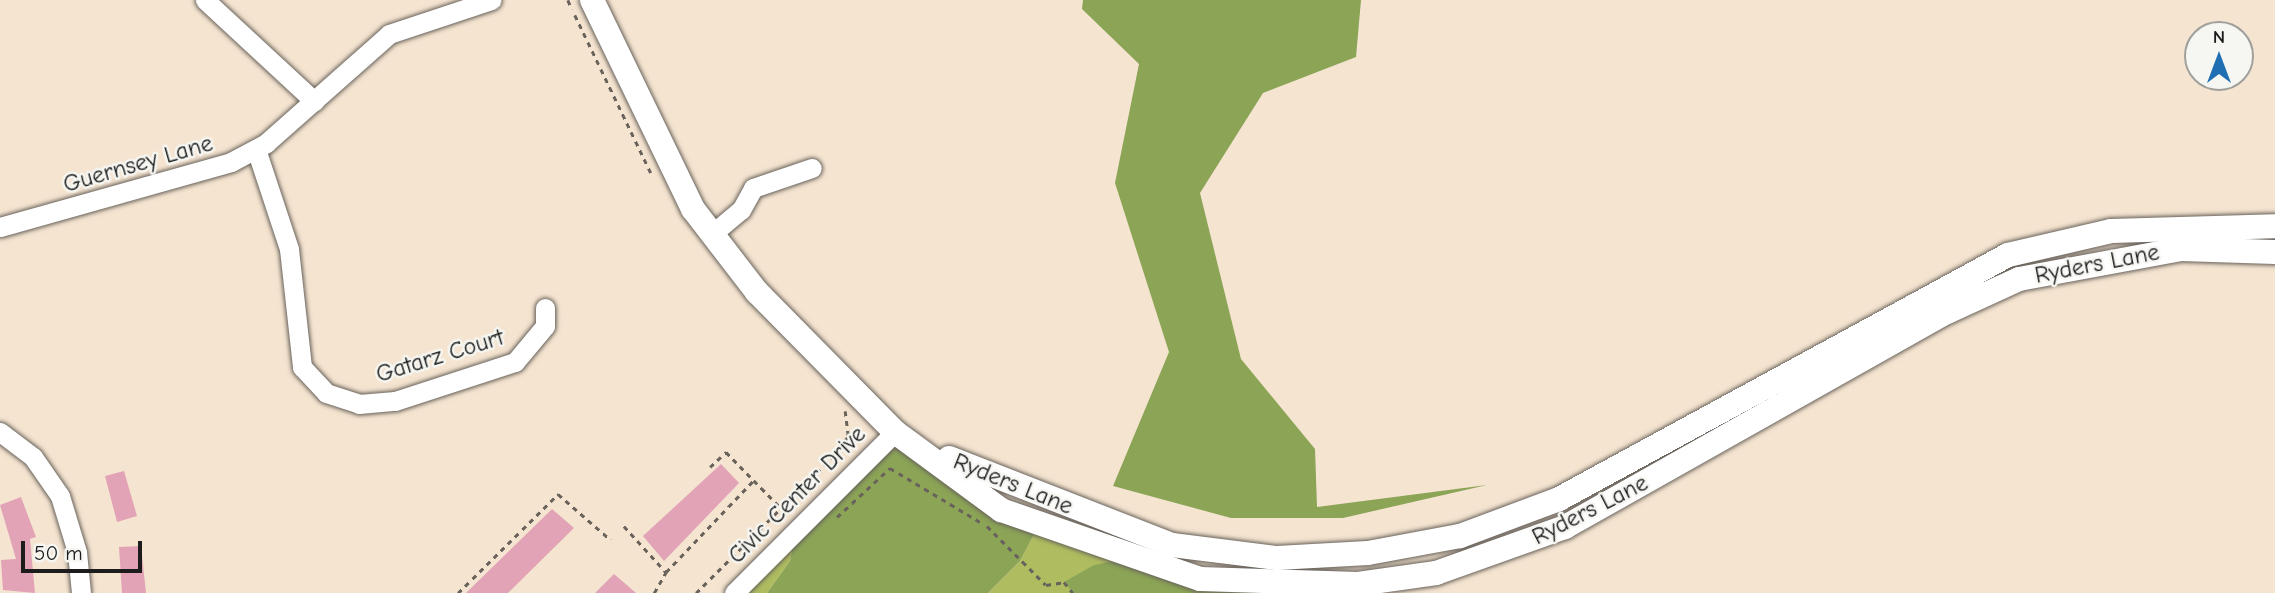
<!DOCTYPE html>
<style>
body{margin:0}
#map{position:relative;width:2275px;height:593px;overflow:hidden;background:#f5e4d0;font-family:"Comic Neue",sans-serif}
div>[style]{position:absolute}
.green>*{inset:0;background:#afbd60}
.forest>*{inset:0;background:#8ba456}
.building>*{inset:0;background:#e2a3b7}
.path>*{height:2.5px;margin-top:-1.25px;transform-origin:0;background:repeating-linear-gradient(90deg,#68625b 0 5px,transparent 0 10px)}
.roads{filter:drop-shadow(0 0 2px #68625b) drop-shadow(0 0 2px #68625b)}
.minor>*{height:19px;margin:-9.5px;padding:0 9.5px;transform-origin:9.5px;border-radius:9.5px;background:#fff}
.major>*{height:24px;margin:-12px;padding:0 12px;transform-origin:12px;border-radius:12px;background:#fff}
span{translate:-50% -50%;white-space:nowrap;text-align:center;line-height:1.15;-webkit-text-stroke:5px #f6f6f2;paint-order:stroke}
.street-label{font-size:24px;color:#1c1c1c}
.north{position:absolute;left:2184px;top:21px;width:70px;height:70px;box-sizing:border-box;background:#f6f6f2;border:2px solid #9f9f9c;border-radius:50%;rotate:0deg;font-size:19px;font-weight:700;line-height:28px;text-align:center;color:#1c1c1c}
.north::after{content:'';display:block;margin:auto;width:24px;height:32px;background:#1f6fb2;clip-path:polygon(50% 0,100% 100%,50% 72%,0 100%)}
.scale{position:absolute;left:21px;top:541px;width:121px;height:32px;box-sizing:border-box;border:4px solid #1c1c1c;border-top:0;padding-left:9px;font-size:21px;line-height:24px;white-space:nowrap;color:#1c1c1c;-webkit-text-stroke:5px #f6f6f2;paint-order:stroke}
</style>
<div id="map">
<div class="green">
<i style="clip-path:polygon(1039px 525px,1129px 558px,1065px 582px,1073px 593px,988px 593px,1020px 561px)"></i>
<i style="clip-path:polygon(795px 531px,790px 561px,767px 593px,734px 593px)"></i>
</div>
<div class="forest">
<i style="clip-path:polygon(1083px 0,1361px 0,1356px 57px,1263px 93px,1200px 193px,1241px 359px,1315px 449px,1317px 507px,1487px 485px,1343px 518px,1231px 518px,1113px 486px,1169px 352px,1115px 183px,1139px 64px,1082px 9px)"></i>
<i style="clip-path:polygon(895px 432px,1039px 525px,1020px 561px,988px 593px,767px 593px,790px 561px,795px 531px)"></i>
<i style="clip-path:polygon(1129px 558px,1362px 593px,1073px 593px,1064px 582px,1094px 565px)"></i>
</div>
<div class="building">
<i style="clip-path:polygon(721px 464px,739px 483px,664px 561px,643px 536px)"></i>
<i style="clip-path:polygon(124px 471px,137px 516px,117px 522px,105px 476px)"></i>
<i style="clip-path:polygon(21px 497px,36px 537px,30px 539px,35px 593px,3px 590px,1px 560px,16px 559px,0 505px)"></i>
<i style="clip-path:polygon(552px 509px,574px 528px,508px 593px,466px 593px)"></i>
<i style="clip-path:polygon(141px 546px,146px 593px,122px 593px,119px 547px)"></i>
<i style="clip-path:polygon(614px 574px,636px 593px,595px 593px)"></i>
</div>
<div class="path">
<i style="left:568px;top:0;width:10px;rotate:66deg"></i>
<i style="left:575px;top:15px;width:175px;rotate:64.3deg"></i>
<i style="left:710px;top:467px;width:22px;rotate:-43deg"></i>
<i style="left:726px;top:452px;width:78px;rotate:45.5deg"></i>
<i style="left:837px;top:517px;width:72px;rotate:-42.8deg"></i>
<i style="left:890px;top:468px;width:107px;rotate:30.9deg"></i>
<i style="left:624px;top:526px;width:62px;rotate:47.6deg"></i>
<i style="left:666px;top:572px;width:127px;rotate:-46.3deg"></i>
<i style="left:987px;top:526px;width:83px;rotate:45deg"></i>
<i style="left:1046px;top:585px;width:18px;rotate:-9deg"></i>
<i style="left:1064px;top:582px;width:14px;rotate:51deg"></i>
<i style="left:458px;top:593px;width:141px;rotate:-44.7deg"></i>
<i style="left:558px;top:494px;width:70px;rotate:41deg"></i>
<i style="left:654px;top:593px;width:24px;rotate:-60deg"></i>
<i style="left:696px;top:593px;width:202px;rotate:-45deg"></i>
<i style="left:839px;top:450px;width:17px;rotate:-57deg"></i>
<i style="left:848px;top:436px;width:25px;rotate:-97deg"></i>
</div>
<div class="roads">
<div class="minor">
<i style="left:205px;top:0;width:149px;rotate:42.8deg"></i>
<i style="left:256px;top:149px;width:105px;rotate:71.7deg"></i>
<i style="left:289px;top:249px;width:119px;rotate:83.7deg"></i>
<i style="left:302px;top:367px;width:35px;rotate:47deg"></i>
<i style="left:326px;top:393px;width:35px;rotate:18deg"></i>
<i style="left:359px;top:404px;width:36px;rotate:-5deg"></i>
<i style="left:395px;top:401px;width:126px;rotate:-18deg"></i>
<i style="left:515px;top:362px;width:47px;rotate:-50.2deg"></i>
<i style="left:545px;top:326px;width:18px;rotate:-90deg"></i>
<i style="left:0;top:227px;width:240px;rotate:-15.7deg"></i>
<i style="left:231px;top:162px;width:40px;rotate:-28deg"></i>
<i style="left:266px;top:143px;width:164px;rotate:-41.5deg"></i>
<i style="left:389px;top:34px;width:108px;rotate:-18.4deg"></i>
<i style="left:712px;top:234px;width:38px;rotate:-40deg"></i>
<i style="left:741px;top:210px;width:25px;rotate:-61deg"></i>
<i style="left:753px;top:188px;width:62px;rotate:-18.7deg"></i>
<i style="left:0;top:432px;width:41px;rotate:37.1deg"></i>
<i style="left:33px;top:457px;width:47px;rotate:55.3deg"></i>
<i style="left:60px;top:496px;width:59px;rotate:73.1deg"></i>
<i style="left:77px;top:552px;width:41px;rotate:84.4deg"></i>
<i style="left:734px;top:593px;width:228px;rotate:-45deg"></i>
</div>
<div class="major">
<i style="left:592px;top:0;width:232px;rotate:64.2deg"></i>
<i style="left:693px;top:209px;width:105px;rotate:52.4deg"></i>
<i style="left:757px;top:292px;width:197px;rotate:45.4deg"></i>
<i style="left:895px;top:432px;width:132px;rotate:36.3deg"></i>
<i style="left:1001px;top:510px;width:211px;rotate:19.1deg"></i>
<i style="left:1200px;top:579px;width:158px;rotate:1.8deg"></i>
<i style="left:1358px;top:584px;width:79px;rotate:-8deg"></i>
<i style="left:1436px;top:573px;width:137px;rotate:-19.6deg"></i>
<i style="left:1565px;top:527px;width:438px;rotate:-29.4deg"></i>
<i style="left:1947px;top:312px;width:79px;rotate:-24.6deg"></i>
<i style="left:2019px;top:279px;width:165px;rotate:-10.5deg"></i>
<i style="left:2181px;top:249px;width:94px;rotate:1.8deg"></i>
<i style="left:949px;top:458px;width:239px;rotate:21.3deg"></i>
<i style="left:1172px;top:545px;width:106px;rotate:7.1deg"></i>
<i style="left:1277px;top:558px;width:91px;rotate:-3.1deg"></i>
<i style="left:1368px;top:553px;width:94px;rotate:-10.5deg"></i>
<i style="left:1460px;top:536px;width:106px;rotate:-20.5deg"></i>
<i style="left:1559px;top:499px;width:511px;rotate:-28.52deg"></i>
<i style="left:2008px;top:255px;width:106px;rotate:-13.1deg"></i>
<i style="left:2111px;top:231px;width:164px;rotate:-1.7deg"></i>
</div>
</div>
<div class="street-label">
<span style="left:138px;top:164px;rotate:-16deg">Guernsey Lane</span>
<span style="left:2097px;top:264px;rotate:-11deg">Ryders Lane</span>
<span style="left:440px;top:356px;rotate:-17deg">Gatarz Court</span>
<span style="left:1013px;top:484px;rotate:22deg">Ryders Lane</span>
<span style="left:797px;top:495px;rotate:-45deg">Civic Center Drive</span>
<span style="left:1590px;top:510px;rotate:-27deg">Ryders Lane</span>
</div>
<div class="north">N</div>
<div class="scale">50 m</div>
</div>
